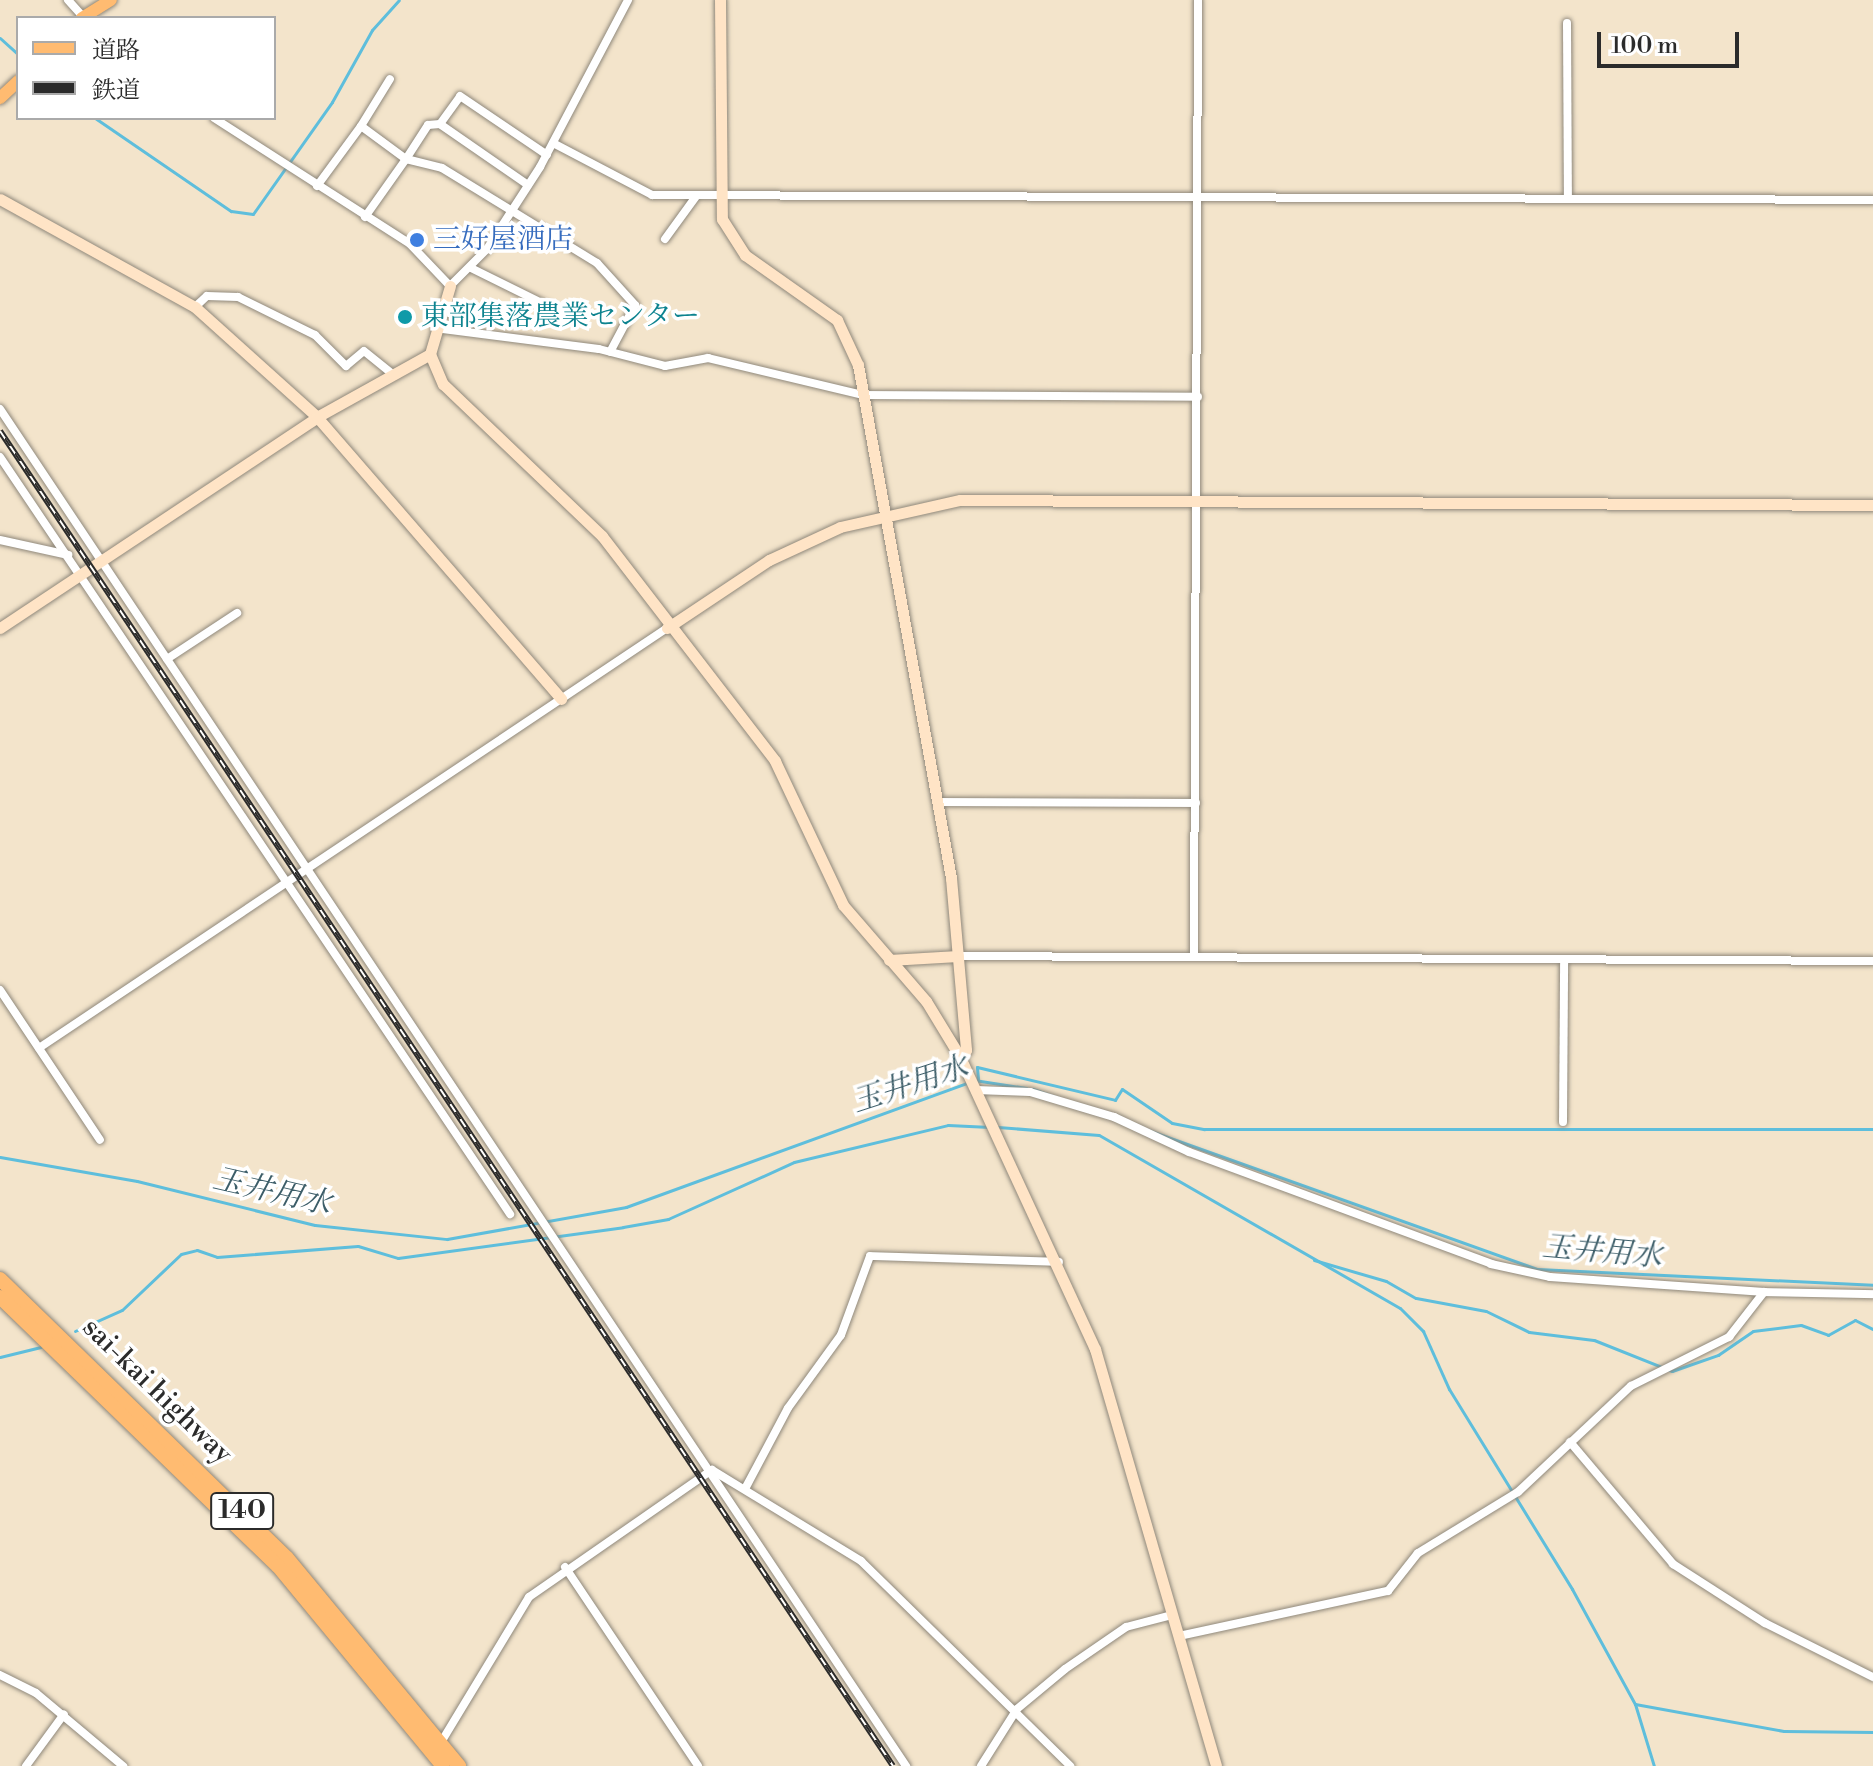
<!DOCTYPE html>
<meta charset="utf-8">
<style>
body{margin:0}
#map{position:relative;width:1873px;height:1766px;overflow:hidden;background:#f3e4cb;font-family:"Libre Bodoni","Noto Serif JP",serif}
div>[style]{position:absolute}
.stream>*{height:3px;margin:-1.5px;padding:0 1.5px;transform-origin:1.5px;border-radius:1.5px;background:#5ebedc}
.roads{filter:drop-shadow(0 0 2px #8f887b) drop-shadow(0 0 2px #8f887b)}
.street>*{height:8px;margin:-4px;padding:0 4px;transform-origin:4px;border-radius:4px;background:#fff}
.secondary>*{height:11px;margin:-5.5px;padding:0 5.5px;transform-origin:5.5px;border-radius:5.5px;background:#ffe4c6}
.primary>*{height:12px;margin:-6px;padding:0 6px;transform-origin:6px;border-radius:6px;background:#ffbb71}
.highway>*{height:14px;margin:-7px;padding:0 7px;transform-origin:7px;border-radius:7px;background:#ffbb71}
.rail>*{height:6px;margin-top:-3px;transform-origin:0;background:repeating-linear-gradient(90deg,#fff 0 9px,#2b2b2b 0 18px);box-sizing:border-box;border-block:2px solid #2b2b2b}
.dots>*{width:22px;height:22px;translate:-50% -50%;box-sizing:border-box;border:4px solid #fff;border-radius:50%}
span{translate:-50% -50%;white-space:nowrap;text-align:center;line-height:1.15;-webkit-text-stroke:7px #fff;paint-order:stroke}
.shield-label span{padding:2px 6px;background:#fff;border:2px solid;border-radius:6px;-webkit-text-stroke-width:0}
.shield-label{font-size:26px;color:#2b2b2b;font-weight:700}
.shop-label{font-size:28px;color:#366cbe}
.left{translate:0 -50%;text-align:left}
.culture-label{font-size:28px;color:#0d838f}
.street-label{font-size:28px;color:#2b2b2b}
.water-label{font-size:30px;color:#3d5e69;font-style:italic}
.legend{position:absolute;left:16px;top:16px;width:260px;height:104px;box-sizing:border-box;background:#fff;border:2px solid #aaa;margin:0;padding:10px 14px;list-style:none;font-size:24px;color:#2b2b2b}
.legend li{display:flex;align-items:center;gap:16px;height:40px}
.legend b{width:40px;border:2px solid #aaa}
.scale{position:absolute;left:1597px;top:32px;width:142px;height:36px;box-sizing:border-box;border:4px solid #2b2b2b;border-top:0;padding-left:10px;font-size:24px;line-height:28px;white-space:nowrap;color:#2b2b2b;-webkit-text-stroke:6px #fff;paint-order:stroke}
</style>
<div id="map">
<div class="stream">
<i style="left:0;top:38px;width:24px;rotate:42deg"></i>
<i style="left:95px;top:118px;width:165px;rotate:34.4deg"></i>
<i style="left:231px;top:211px;width:22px;rotate:8deg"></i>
<i style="left:253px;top:214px;width:137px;rotate:-54.8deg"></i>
<i style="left:332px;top:102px;width:82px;rotate:-60.9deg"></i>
<i style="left:372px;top:30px;width:40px;rotate:-48deg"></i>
<i style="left:978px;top:1079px;width:12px;rotate:-95deg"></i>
<i style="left:977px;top:1067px;width:142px;rotate:13.4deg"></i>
<i style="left:1115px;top:1100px;width:13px;rotate:-58deg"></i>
<i style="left:1122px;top:1089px;width:60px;rotate:34.2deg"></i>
<i style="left:1172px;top:1123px;width:33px;rotate:11deg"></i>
<i style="left:1204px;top:1129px;width:669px"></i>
<i style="left:974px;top:1080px;width:53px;rotate:8.7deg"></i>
<i style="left:1033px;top:1089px;width:535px;rotate:19.65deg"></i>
<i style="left:1537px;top:1269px;width:336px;rotate:2.7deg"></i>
<i style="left:998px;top:1127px;width:101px;rotate:4.5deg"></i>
<i style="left:1099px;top:1135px;width:347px;rotate:29.9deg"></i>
<i style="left:1400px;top:1308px;width:33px;rotate:45deg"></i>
<i style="left:1423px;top:1331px;width:64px;rotate:65.9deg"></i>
<i style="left:1449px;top:1389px;width:235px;rotate:58.4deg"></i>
<i style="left:1572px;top:1589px;width:131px;rotate:61.3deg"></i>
<i style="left:1635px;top:1704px;width:65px;rotate:73deg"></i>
<i style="left:0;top:1157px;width:139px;rotate:9.9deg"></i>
<i style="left:137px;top:1181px;width:183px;rotate:13.9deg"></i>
<i style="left:315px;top:1225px;width:133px;rotate:6.1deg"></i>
<i style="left:447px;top:1239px;width:182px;rotate:-10.1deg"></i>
<i style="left:626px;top:1207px;width:363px;rotate:-20deg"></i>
<i style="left:1314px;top:1260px;width:75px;rotate:16.3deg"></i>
<i style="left:1386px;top:1281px;width:34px;rotate:30deg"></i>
<i style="left:1416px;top:1298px;width:71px;rotate:10.5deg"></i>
<i style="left:1486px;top:1311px;width:48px;rotate:26deg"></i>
<i style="left:1529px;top:1332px;width:65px;rotate:7deg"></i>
<i style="left:1594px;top:1340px;width:84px;rotate:21.7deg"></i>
<i style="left:1672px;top:1371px;width:49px;rotate:-19.2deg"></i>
<i style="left:1718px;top:1355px;width:42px;rotate:-34.4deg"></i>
<i style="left:1753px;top:1331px;width:48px;rotate:-7.1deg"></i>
<i style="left:1801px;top:1325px;width:29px;rotate:20deg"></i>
<i style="left:1828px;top:1335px;width:31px;rotate:-29deg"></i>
<i style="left:1855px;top:1320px;width:20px;rotate:27deg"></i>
<i style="left:75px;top:1331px;width:51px;rotate:-24.1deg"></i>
<i style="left:122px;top:1310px;width:81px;rotate:-43.5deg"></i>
<i style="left:181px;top:1254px;width:16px;rotate:-14deg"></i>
<i style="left:197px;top:1250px;width:21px;rotate:19deg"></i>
<i style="left:217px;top:1257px;width:141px;rotate:-4.5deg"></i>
<i style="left:358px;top:1246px;width:42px;rotate:16.7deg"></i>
<i style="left:398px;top:1258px;width:227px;rotate:-7.8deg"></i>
<i style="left:623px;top:1227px;width:46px;rotate:-10.1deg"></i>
<i style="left:668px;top:1219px;width:138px;rotate:-24.3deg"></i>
<i style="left:794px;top:1162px;width:158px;rotate:-13.5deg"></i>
<i style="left:948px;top:1125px;width:42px;rotate:2.7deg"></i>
<i style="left:0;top:1357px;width:42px;rotate:-13.7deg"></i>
<i style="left:1635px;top:1704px;width:151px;rotate:10.3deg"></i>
<i style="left:1784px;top:1731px;width:89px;rotate:0.6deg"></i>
</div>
<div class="roads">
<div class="street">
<i style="left:68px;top:0;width:24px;rotate:48deg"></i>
<i style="left:1567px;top:23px;width:176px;rotate:89.7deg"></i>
<i style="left:214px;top:118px;width:233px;rotate:32.7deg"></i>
<i style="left:410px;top:244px;width:58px;rotate:46.4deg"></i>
<i style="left:450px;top:286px;width:52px;rotate:-45deg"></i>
<i style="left:487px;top:249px;width:98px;rotate:-57.1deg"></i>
<i style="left:540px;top:167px;width:189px;rotate:-62.2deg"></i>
<i style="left:440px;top:124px;width:34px;rotate:-54deg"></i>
<i style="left:460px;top:96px;width:105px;rotate:34.1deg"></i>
<i style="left:361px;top:126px;width:55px;rotate:-58.3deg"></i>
<i style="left:553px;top:143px;width:112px;rotate:27.7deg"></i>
<i style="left:652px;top:195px;width:1221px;rotate:0.23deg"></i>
<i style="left:528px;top:185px;width:107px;rotate:-145.3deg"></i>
<i style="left:440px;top:124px;width:12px;rotate:175deg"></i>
<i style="left:428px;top:125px;width:40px;rotate:122.9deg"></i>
<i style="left:406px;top:159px;width:37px;rotate:14deg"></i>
<i style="left:442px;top:168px;width:182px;rotate:31.5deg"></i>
<i style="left:597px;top:263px;width:57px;rotate:47.9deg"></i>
<i style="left:635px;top:305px;width:53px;rotate:118deg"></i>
<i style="left:317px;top:186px;width:74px;rotate:-53.7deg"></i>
<i style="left:361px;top:126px;width:56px;rotate:36.3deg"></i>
<i style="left:406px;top:159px;width:71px;rotate:125.3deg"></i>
<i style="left:665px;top:239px;width:54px;rotate:-54deg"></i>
<i style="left:471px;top:268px;width:97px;rotate:26.3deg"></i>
<i style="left:195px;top:307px;width:16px;rotate:-43deg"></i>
<i style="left:207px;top:296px;width:31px;rotate:2deg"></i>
<i style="left:238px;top:297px;width:86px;rotate:26.3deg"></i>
<i style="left:315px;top:335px;width:44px;rotate:45deg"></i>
<i style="left:346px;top:366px;width:23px;rotate:-40deg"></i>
<i style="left:364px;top:351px;width:36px;rotate:39deg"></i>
<i style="left:435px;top:328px;width:165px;rotate:7.3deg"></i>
<i style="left:599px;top:349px;width:68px;rotate:14.4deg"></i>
<i style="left:665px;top:366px;width:44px;rotate:-10.5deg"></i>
<i style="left:708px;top:358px;width:159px;rotate:13.4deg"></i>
<i style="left:863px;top:395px;width:335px;rotate:0.3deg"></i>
<i style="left:0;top:409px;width:1632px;rotate:56.27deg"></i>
<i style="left:0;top:457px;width:913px;rotate:56.03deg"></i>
<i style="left:0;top:540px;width:70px;rotate:12.4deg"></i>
<i style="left:167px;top:659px;width:84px;rotate:-33.3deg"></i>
<i style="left:939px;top:802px;width:257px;rotate:0.2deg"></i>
<i style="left:958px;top:956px;width:915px;rotate:0.31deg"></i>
<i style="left:1194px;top:957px;width:957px;rotate:-89.76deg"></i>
<i style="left:0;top:990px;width:180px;rotate:56.3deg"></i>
<i style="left:39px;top:1048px;width:756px;rotate:-33.77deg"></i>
<i style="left:976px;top:1090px;width:54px;rotate:2.1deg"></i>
<i style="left:1030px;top:1092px;width:88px;rotate:16.6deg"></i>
<i style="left:1114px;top:1117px;width:83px;rotate:25deg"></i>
<i style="left:1189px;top:1152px;width:322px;rotate:20.3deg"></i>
<i style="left:1491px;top:1264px;width:60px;rotate:12.4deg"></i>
<i style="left:1550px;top:1277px;width:215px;rotate:4deg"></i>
<i style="left:1563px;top:1122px;width:162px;rotate:-89.6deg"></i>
<i style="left:1570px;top:1442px;width:160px;rotate:49.8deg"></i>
<i style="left:1673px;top:1564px;width:109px;rotate:32.7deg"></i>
<i style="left:1765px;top:1623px;width:121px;rotate:26.6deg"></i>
<i style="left:746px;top:1487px;width:89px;rotate:-62deg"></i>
<i style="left:788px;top:1408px;width:90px;rotate:-54deg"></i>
<i style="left:841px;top:1335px;width:84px;rotate:-69.8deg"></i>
<i style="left:870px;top:1256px;width:189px;rotate:1.8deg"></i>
<i style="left:565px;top:1567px;width:239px;rotate:56.2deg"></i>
<i style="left:1179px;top:1636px;width:214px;rotate:-12.2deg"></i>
<i style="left:1388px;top:1591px;width:48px;rotate:-51.7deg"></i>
<i style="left:1418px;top:1553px;width:117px;rotate:-31.4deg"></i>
<i style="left:1518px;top:1492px;width:155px;rotate:-43.2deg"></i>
<i style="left:1631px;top:1386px;width:110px;rotate:-26.6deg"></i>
<i style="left:1729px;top:1337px;width:57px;rotate:-52.1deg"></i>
<i style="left:1764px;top:1292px;width:109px;rotate:1.1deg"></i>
<i style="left:0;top:1675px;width:40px;rotate:26.6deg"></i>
<i style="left:36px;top:1693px;width:114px;rotate:40deg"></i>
<i style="left:440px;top:1744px;width:172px;rotate:-58.8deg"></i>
<i style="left:529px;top:1597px;width:223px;rotate:-34.8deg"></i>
<i style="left:712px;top:1470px;width:175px;rotate:31.4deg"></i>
<i style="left:861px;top:1561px;width:293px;rotate:44.4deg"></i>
<i style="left:26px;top:1766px;width:64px;rotate:-53.8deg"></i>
<i style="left:981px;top:1766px;width:67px;rotate:-57.7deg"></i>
<i style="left:1017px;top:1709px;width:62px;rotate:-39.8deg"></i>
<i style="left:1065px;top:1669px;width:74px;rotate:-34.5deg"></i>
<i style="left:1126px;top:1627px;width:48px;rotate:-14.6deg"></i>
</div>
<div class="secondary">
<i style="left:720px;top:0;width:219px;rotate:89.5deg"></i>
<i style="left:722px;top:219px;width:43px;rotate:57.4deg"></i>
<i style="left:745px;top:255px;width:113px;rotate:35.2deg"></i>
<i style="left:837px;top:320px;width:50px;rotate:65deg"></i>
<i style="left:858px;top:365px;width:521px;rotate:79.72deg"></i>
<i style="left:951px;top:878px;width:173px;rotate:85deg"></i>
<i style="left:966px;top:1050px;width:9px;rotate:131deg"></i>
<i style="left:0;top:199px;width:223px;rotate:29deg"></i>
<i style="left:195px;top:307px;width:164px;rotate:42deg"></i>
<i style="left:317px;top:417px;width:373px;rotate:49.1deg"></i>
<i style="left:450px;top:286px;width:71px;rotate:106.4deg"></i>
<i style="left:430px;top:354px;width:33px;rotate:67deg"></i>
<i style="left:443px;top:384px;width:220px;rotate:43.7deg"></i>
<i style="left:602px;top:536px;width:284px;rotate:52.4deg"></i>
<i style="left:775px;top:761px;width:159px;rotate:64.7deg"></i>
<i style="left:843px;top:905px;width:127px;rotate:49.2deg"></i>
<i style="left:926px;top:1001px;width:66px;rotate:58.7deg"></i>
<i style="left:960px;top:1057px;width:322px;rotate:65.2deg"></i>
<i style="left:1095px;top:1349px;width:434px;rotate:73.8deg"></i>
<i style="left:0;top:628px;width:381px;rotate:-33.6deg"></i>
<i style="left:317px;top:417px;width:129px;rotate:-29.1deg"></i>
<i style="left:667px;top:628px;width:123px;rotate:-33.7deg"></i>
<i style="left:769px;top:560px;width:78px;rotate:-24.9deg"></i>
<i style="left:840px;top:527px;width:123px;rotate:-12.7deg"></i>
<i style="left:960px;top:500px;width:913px;rotate:0.31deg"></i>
<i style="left:889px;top:960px;width:69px;rotate:-3.3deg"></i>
</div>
<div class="primary">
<i style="left:82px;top:18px;width:34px;rotate:-32deg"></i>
<i style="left:0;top:98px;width:25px;rotate:-43deg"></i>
</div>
<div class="highway">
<i style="left:0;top:1279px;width:400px;rotate:44.2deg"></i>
<i style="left:287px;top:1558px;width:270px;rotate:50.4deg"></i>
<i style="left:0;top:1297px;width:387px;rotate:44.1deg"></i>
<i style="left:278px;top:1566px;width:259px;rotate:50.5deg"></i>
</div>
</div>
<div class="rail">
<i style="left:0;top:431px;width:1606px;rotate:56.22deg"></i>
</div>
<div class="dots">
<i style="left:417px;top:240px;background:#3f7fe0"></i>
<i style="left:405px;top:317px;background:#0f9aa8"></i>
</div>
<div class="shield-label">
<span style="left:242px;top:1511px">140</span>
</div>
<div class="shop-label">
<span class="left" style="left:433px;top:240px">三好屋酒店</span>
</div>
<div class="culture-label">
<span class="left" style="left:421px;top:317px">東部集落農業センター</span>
</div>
<div class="street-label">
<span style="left:157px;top:1391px;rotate:44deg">sai-kai highway</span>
</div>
<div class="water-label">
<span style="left:910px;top:1085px;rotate:-18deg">玉井用水</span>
<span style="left:272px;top:1192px;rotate:13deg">玉井用水</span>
<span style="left:1602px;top:1252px;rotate:5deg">玉井用水</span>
</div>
<ul class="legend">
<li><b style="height:10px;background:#ffbb71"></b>道路</li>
<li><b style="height:10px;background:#2b2b2b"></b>鉄道</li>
</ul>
<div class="scale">100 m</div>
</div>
